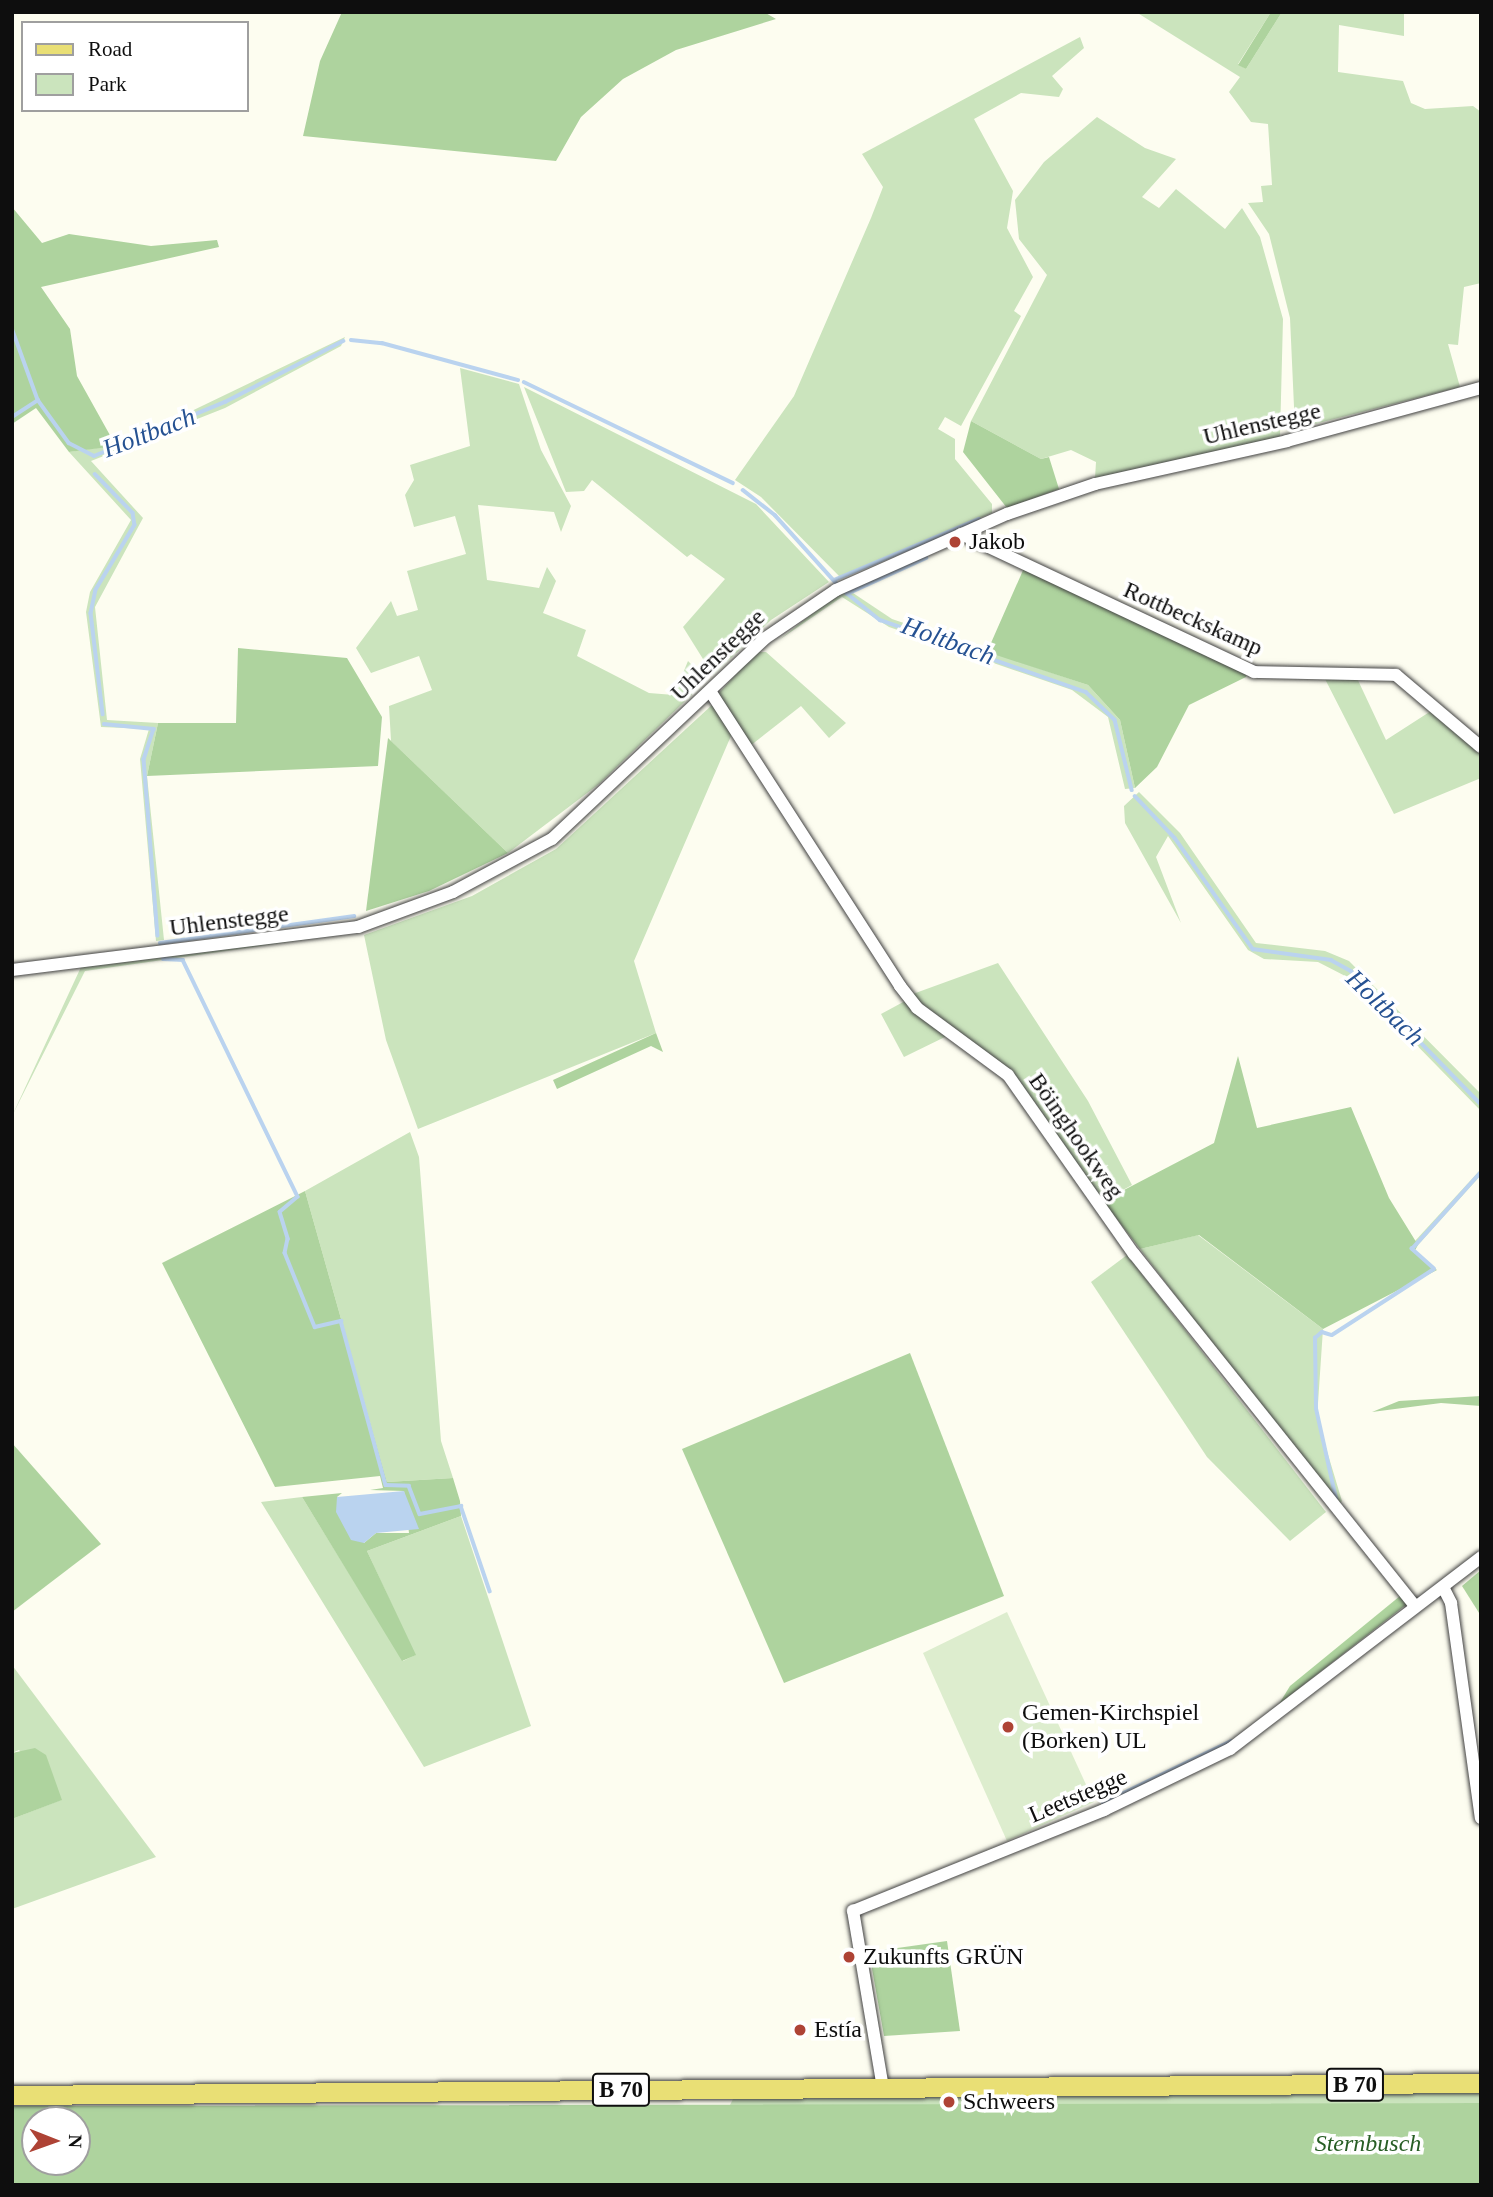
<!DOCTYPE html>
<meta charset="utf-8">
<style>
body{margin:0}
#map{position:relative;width:1493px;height:2197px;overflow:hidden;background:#fdfdf0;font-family:"Times New Roman",serif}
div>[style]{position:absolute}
.green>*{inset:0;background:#cbe4bd}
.forest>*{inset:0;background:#aed39e}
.pitch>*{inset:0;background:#ddedce}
.water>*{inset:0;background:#bad3ef}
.stream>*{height:3.5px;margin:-1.75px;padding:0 1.75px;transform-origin:1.75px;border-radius:1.75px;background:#bad3ef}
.roads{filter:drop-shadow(0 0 2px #414141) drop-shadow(0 0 2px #414141)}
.minor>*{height:12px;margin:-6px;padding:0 6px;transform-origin:6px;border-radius:6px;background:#fff}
.primary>*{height:19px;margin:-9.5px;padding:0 9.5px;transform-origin:9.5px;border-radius:9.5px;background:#e9df75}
.dots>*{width:19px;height:19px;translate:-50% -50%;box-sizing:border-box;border:4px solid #fff;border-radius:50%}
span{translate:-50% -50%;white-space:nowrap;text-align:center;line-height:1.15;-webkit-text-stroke:7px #fff;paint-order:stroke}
.shield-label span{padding:2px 5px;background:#fff;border:2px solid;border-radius:5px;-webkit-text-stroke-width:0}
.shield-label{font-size:23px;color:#0e0e0e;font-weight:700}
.street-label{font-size:24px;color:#0e0e0e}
.poi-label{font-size:24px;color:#0e0e0e}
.left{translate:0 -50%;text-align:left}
.park-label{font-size:24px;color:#285e25;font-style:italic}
.water-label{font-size:26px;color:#255192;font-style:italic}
.frame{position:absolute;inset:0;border:14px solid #0e0e0e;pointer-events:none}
.legend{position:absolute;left:21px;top:21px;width:228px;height:91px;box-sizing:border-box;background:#fff;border:2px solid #9f9f9f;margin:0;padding:9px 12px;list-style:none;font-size:21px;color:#0e0e0e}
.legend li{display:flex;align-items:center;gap:14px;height:35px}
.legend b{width:35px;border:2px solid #9f9f9f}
.north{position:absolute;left:21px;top:2106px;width:70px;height:70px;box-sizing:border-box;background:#fff;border:2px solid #9f9f9f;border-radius:50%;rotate:91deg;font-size:19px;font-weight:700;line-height:28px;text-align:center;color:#0e0e0e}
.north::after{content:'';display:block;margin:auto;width:24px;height:32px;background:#ae4335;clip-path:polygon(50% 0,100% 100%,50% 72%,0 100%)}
</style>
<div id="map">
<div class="green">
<i style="clip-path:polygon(1136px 12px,1271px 12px,1238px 64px,1246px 69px,1282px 12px,1404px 12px,1404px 36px,1339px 25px,1338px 72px,1403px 81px,1411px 103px,1425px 109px,1473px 106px,1481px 112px,1481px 283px,1464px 287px,1458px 345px,1448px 344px,1460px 387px,1295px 429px,1290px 318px,1269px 234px,1248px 203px,1263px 202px,1261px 186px,1272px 185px,1268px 124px,1251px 122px,1229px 92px,1240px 77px)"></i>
<i style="clip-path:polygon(1080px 37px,1084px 48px,1052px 76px,1063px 89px,1059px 97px,1021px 93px,974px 119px,1013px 191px,1007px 228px,1033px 277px,1014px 311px,1021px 316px,961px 426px,945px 417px,938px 429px,955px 439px,955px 459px,992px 504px,992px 513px,840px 577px,761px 497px,735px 480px,794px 396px,871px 218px,883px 187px,862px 154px)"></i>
<i style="clip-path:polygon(1097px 117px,1145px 148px,1176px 159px,1142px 197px,1159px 208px,1176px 189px,1225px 229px,1242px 208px,1260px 237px,1283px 319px,1280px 437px,1095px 478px,1096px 462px,1071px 450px,1041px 459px,971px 421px,1047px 275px,1019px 239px,1015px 200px,1044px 162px)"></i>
<i style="clip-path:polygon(345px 337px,341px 346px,225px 408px,91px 461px,143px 518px,95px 607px,107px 720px,158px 723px,147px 776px,164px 940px,156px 941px,140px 759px,149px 729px,101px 727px,86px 612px,90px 592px,131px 520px,69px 452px,123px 444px)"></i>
<i style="clip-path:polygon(460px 368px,519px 384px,541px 450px,571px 506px,561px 532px,554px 512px,478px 505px,487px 580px,539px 588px,547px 567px,556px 581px,543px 613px,586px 630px,577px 656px,649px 693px,674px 695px,688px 661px,707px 680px,599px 784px,508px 853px,391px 741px,389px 706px,432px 690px,419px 656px,371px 673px,356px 648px,391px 601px,397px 616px,418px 610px,407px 571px,466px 554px,455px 516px,414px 527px,405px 495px,414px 480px,410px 465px,470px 446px)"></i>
<i style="clip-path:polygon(524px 387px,756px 504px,829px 582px,771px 620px,713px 675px,683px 627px,725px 579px,691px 554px,687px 557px,592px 480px,584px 491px,566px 492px)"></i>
<i style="clip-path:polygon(838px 593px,853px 593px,892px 619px,1088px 685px,1120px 720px,1135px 788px,1125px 789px,1108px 717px,1072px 690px,889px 627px,842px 597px,779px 640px)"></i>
<i style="clip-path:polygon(756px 652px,766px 652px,846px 723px,829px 738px,801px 706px,750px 746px,718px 694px)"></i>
<i style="clip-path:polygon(1356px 676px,1386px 740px,1431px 711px,1481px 754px,1481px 778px,1394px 814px,1325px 679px)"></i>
<i style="clip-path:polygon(712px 705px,734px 729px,634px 961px,656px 1033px,418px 1129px,386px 1040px,364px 935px,472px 896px,556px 849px)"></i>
<i style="clip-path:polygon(1139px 792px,1180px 833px,1256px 943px,1325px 951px,1349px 961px,1481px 1094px,1481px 1111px,1353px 980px,1318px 962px,1264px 959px,1248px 950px,1168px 836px,1156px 857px,1181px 923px,1125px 823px,1124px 806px)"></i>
<i style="clip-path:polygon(352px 933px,85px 971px,12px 1116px,81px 967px)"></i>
<i style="clip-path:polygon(998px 963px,1088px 1101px,1132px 1185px,1103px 1201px,1013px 1072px,910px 995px)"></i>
<i style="clip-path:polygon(907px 1000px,949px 1035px,904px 1057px,881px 1014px)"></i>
<i style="clip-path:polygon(410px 1132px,419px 1157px,441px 1441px,453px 1478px,387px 1482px,305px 1191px)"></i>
<i style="clip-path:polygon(1481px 1169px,1481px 1175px,1418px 1245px,1415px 1241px)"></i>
<i style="clip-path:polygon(1198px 1235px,1323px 1329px,1317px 1418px,1342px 1501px,1337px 1507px,1140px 1249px)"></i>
<i style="clip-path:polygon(1127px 1255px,1326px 1512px,1290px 1541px,1207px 1457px,1091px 1282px)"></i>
<i style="clip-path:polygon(302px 1497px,403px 1661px,415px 1655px,367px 1551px,461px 1516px,531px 1726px,424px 1767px,261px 1502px)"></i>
<i style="clip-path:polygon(12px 1665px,156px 1857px,12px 1909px,12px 1819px,61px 1800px,19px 1750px,12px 1753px)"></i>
<i style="clip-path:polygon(1481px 2092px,1481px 2103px,728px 2109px,733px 2099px)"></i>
</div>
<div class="forest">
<i style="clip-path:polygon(342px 12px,764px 12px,776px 19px,676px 50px,623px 79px,581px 117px,556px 161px,303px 136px,320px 61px)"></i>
<i style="clip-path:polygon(1271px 12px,1282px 12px,1246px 69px,1238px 65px)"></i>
<i style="clip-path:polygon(12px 207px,42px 243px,69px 234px,151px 246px,217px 240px,219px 247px,41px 287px,70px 329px,77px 376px,116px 446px,69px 452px,36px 408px,12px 424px)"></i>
<i style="clip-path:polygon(971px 421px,1041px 459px,1049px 457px,1059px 489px,1007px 508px,963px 452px)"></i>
<i style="clip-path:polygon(1024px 568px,1247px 672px,1246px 677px,1189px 705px,1157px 767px,1135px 788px,1120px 720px,1088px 685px,987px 652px)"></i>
<i style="clip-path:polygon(238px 648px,347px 658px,382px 717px,378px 766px,147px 776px,158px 723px,236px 723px)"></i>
<i style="clip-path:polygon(388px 738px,508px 853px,429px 891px,366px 911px)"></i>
<i style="clip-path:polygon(656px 1033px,663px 1052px,651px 1046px,557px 1089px,553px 1080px)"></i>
<i style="clip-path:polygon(1238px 1056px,1257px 1128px,1351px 1107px,1389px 1198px,1418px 1245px,1414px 1252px,1437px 1270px,1323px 1329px,1199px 1235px,1140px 1249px,1103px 1201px,1214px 1143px)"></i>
<i style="clip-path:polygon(305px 1191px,387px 1482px,453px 1478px,460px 1501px,461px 1516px,367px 1551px,416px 1655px,402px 1661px,302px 1497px,342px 1493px,337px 1497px,364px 1543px,376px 1533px,409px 1533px,404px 1491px,370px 1490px,383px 1488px,380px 1476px,275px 1487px,162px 1263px)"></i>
<i style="clip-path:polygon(910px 1353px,1004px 1596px,784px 1683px,682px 1449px)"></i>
<i style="clip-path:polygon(1481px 1396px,1481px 1406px,1441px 1403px,1372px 1412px,1399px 1401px)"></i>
<i style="clip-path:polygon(12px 1443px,101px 1544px,12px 1612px)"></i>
<i style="clip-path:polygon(1481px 1570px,1481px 1616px,1462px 1586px)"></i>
<i style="clip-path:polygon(1400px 1596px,1407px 1604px,1279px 1704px,1290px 1686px)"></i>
<i style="clip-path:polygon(35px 1748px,46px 1755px,62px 1800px,12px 1819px,12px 1753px)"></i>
<i style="clip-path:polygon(947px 1941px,960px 2031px,884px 2036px,869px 1952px)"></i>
<i style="clip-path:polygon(evenodd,1481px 2103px,1481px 2185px,12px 2185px,12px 2106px,1481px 2103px,35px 2120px,77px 2120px,77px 2162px,35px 2162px,35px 2120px)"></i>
</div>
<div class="pitch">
<i style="clip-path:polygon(1007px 1612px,1094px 1802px,1007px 1841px,923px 1653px)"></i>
</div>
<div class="water">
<i style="clip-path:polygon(404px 1491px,419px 1529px,376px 1533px,364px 1543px,351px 1540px,336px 1512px,337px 1497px)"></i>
</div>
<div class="stream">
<i style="left:12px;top:328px;width:77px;rotate:70.1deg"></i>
<i style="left:38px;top:400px;width:53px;rotate:54.2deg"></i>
<i style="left:69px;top:443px;width:28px;rotate:27deg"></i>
<i style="left:94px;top:456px;width:142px;rotate:-22.4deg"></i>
<i style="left:225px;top:402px;width:133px;rotate:-27.3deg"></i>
<i style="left:351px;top:340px;width:31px;rotate:6deg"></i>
<i style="left:382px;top:343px;width:141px;rotate:15.2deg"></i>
<i style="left:524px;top:382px;width:232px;rotate:25.8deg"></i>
<i style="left:12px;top:417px;width:31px;rotate:-33deg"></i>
<i style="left:95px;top:474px;width:54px;rotate:45.7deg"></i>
<i style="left:133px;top:513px;width:12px;rotate:81deg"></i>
<i style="left:135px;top:525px;width:76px;rotate:121deg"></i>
<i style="left:96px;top:590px;width:24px;rotate:102deg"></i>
<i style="left:91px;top:613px;width:102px;rotate:83.2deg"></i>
<i style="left:743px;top:490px;width:41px;rotate:38deg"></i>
<i style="left:775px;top:515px;width:94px;rotate:48deg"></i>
<i style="left:834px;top:580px;width:157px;rotate:-22.8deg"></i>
<i style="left:843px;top:590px;width:48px;rotate:39deg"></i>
<i style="left:880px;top:620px;width:218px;rotate:19.3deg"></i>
<i style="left:1086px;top:692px;width:40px;rotate:44deg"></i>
<i style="left:1115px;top:720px;width:72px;rotate:76.3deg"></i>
<i style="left:847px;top:594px;width:87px;rotate:-24.5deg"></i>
<i style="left:104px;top:724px;width:50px;rotate:5.7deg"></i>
<i style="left:154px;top:729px;width:32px;rotate:108deg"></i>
<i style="left:144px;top:759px;width:177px;rotate:85.5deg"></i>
<i style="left:1135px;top:796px;width:58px;rotate:46.4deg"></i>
<i style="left:1175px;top:838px;width:136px;rotate:54.9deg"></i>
<i style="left:1253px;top:949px;width:79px;rotate:8deg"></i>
<i style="left:1331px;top:960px;width:23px;rotate:29deg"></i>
<i style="left:1351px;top:971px;width:186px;rotate:45.7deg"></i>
<i style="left:160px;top:943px;width:196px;rotate:-7.9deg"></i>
<i style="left:163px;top:959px;width:20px;rotate:3deg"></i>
<i style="left:183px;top:960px;width:263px;rotate:64.1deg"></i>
<i style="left:298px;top:1197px;width:23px;rotate:140deg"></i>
<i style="left:280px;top:1212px;width:28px;rotate:73deg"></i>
<i style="left:288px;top:1239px;width:14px;rotate:102deg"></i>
<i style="left:285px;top:1253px;width:80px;rotate:67.9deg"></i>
<i style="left:315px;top:1327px;width:27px;rotate:-13deg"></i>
<i style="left:341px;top:1321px;width:170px;rotate:74.7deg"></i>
<i style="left:386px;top:1485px;width:23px;rotate:2deg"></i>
<i style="left:409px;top:1486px;width:30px;rotate:69deg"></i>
<i style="left:420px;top:1514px;width:42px;rotate:-11deg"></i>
<i style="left:461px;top:1506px;width:90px;rotate:71.2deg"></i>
<i style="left:1336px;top:1499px;width:92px;rotate:-102.5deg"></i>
<i style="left:1316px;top:1409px;width:71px;rotate:-90.8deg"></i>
<i style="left:1315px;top:1338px;width:9px;rotate:-41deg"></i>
<i style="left:1322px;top:1332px;width:10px;rotate:17deg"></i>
<i style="left:1332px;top:1335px;width:121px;rotate:-32.9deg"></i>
<i style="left:1434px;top:1269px;width:30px;rotate:-138deg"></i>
<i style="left:1412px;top:1249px;width:103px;rotate:-48.1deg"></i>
<i style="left:1103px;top:1803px;width:142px;rotate:-25.8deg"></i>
</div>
<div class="roads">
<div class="minor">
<i style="left:961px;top:534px;width:324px;rotate:25.2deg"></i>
<i style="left:1254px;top:672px;width:142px;rotate:1.2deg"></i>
<i style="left:1396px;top:675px;width:111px;rotate:40.3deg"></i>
<i style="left:710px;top:691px;width:351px;rotate:57.2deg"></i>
<i style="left:900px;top:986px;width:28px;rotate:52deg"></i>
<i style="left:917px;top:1008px;width:113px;rotate:36.4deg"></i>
<i style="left:1008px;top:1075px;width:219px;rotate:54.9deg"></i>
<i style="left:1134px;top:1254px;width:450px;rotate:51.4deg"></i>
<i style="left:12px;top:970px;width:349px;rotate:-7.1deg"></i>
<i style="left:358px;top:927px;width:101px;rotate:-20.2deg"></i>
<i style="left:453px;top:892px;width:112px;rotate:-28.2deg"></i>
<i style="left:552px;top:839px;width:291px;rotate:-43.3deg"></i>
<i style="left:764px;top:639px;width:87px;rotate:-34.2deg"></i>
<i style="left:836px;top:590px;width:187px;rotate:-24deg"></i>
<i style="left:1007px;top:514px;width:93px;rotate:-18.8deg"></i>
<i style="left:1095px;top:484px;width:197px;rotate:-12.6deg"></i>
<i style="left:1287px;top:441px;width:201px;rotate:-15.3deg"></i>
<i style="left:1443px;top:1587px;width:18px;rotate:63deg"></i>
<i style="left:1451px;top:1603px;width:217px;rotate:82.1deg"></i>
<i style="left:883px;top:2088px;width:180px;rotate:-99.6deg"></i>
<i style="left:853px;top:1911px;width:271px;rotate:-21.9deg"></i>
<i style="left:1104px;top:1810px;width:140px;rotate:-25.8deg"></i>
<i style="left:1230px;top:1749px;width:316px;rotate:-37.4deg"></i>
</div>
<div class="primary">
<i style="left:12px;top:2095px;width:1469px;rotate:-0.47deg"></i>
</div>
</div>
<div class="dots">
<i style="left:955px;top:542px;background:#ae4335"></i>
<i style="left:1008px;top:1727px;background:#ae4335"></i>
<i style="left:849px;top:1957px;background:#ae4335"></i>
<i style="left:800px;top:2030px;background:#ae4335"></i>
<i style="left:949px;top:2102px;background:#ae4335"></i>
</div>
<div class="shield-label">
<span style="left:1355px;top:2085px">B 70</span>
<span style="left:621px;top:2090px">B 70</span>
</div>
<div class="street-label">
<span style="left:1262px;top:424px;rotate:-13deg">Uhlenstegge</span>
<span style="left:1193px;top:619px;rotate:24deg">Rottbeckskamp</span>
<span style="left:718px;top:655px;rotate:-44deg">Uhlenstegge</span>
<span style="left:229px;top:921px;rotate:-7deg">Uhlenstegge</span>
<span style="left:1076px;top:1136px;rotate:55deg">Böinghookweg</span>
<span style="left:1078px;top:1796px;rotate:-23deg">Leetstegge</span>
</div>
<div class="poi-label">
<span class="left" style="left:969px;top:542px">Jakob</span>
<span class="left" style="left:1022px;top:1727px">Gemen-Kirchspiel<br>(Borken) UL</span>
<span class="left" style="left:863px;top:1957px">Zukunfts GRÜN</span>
<span class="left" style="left:814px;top:2030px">Estía</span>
<span class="left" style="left:963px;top:2102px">Schweers</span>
</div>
<div class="park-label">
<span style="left:1368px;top:2144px">Sternbusch</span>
</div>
<div class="water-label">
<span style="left:149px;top:433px;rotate:-21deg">Holtbach</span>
<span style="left:948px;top:641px;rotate:20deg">Holtbach</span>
<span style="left:1385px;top:1008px;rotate:44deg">Holtbach</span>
</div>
<div class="frame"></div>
<ul class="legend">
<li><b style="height:9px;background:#e9df75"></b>Road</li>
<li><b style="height:19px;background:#cbe4bd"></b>Park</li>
</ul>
<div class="north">N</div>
</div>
